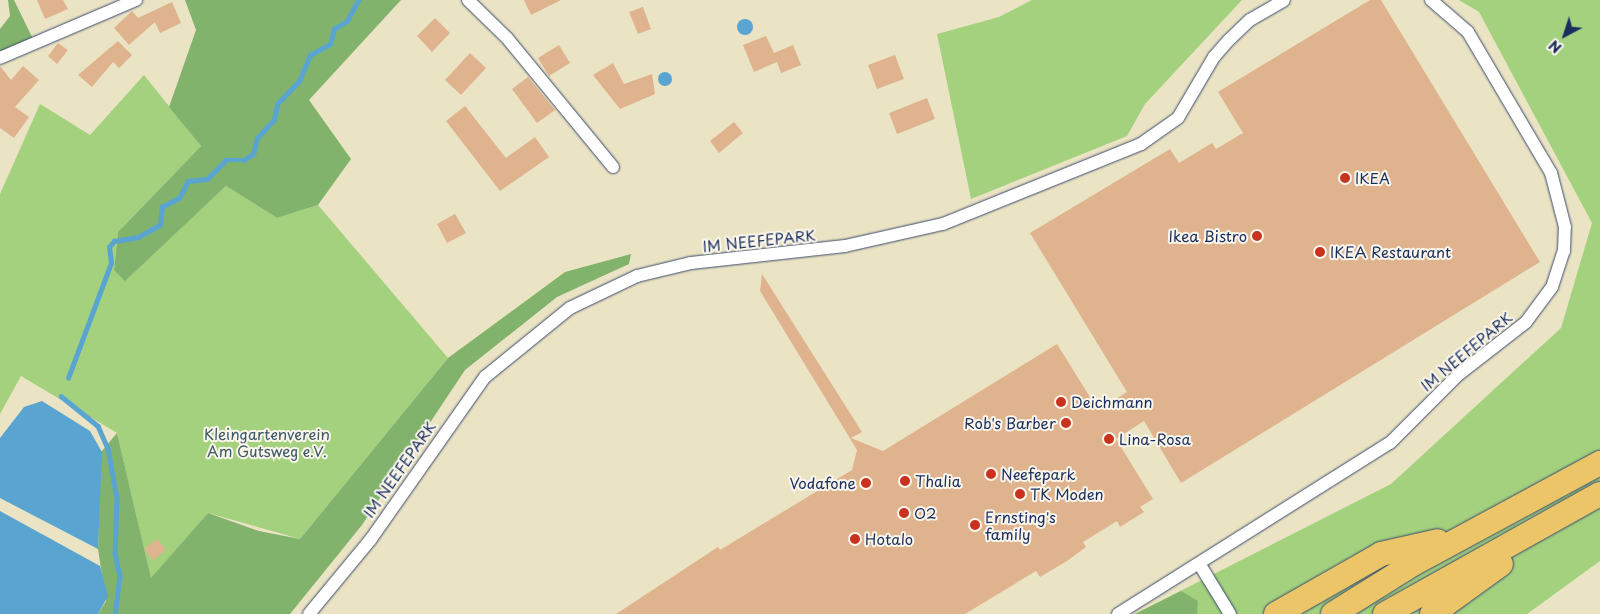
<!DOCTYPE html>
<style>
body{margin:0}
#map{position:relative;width:1600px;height:614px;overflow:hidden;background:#ebe4c4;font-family:"Playpen Sans",sans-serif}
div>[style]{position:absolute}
.green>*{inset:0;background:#a3d17e}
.forest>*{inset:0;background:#82b36d}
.water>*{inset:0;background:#59a4d1}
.round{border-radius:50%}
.stream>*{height:4.5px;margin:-2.25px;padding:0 2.25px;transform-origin:2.25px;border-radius:2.25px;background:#59a4d1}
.building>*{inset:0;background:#dfb38e}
.roads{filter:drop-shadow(0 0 1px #3a4a6d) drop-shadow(0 0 1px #3a4a6d)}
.street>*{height:12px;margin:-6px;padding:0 6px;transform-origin:6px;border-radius:6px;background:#fff}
.highway>*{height:24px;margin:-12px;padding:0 12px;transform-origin:12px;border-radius:12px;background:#edc569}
.dots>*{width:14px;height:14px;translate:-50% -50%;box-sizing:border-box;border:2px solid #fbf7ec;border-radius:50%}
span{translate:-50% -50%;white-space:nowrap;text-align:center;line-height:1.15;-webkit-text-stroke:4px #fbf7ec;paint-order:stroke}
.poi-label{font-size:15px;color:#1b2f5e}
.left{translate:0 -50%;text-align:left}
.right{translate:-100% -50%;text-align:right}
.street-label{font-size:15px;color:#1b2f5e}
.park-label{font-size:15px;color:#3d5866}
.north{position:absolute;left:1540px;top:10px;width:50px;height:50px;-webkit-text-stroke:4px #fbf7ec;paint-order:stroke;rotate:220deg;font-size:14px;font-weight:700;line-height:20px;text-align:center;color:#1b2f5e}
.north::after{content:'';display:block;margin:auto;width:18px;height:22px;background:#1b2f5e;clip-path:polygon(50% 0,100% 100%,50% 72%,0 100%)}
</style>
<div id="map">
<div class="green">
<i style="clip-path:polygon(1032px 0,1242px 0,1145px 104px,1127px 136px,971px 199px,937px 34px,999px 17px)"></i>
<i style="clip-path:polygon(1459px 0,1600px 0,1600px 561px,1527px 614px,1135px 614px,1391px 484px,1561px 328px,1592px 223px,1479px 12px)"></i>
<i style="clip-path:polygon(144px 75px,201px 146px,118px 232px,114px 269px,125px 280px,226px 186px,277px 218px,318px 205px,448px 358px,300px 539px,208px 513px,151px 579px,117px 433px,21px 376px,0 414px,0 194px,40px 104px,90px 135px)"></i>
</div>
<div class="forest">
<i style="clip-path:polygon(8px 0,14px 0,34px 41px,0 55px,0 29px,10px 16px)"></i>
<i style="clip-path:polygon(185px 0,401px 0,309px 100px,351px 159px,318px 205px,277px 218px,226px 186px,125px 281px,114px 270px,118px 232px,201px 146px,169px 107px,196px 30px)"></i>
<i style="clip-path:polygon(631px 254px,629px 264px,557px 297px,465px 370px,362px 525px,290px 614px,98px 614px,106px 601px,98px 549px,101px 452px,117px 433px,151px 578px,208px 513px,259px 531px,300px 539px,448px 358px,565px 272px)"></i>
<i style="clip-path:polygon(1181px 591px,1198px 601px,1197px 614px,1135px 614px)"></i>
</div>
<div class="water">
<i class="round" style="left:737px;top:19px;width:16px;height:16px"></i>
<i class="round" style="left:658px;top:72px;width:14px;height:14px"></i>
<i style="clip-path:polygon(42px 401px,90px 431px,102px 452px,98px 549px,0 498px,0 438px,24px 407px)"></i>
<i style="clip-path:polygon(0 511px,100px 566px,108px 596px,98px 614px,0 614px)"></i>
</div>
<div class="stream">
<i style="left:68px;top:378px;width:123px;rotate:-69.5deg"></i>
<i style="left:111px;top:263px;width:16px;rotate:-97deg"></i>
<i style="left:109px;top:247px;width:8px;rotate:-50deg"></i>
<i style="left:114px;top:241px;width:24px;rotate:-9deg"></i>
<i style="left:138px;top:237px;width:25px;rotate:-29deg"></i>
<i style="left:160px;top:225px;width:18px;rotate:-84deg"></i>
<i style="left:162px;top:207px;width:19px;rotate:-28deg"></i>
<i style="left:179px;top:198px;width:19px;rotate:-62deg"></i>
<i style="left:188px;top:181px;width:19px;rotate:-6deg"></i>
<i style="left:207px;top:179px;width:27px;rotate:-45deg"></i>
<i style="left:226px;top:160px;width:18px"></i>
<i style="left:244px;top:160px;width:11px;rotate:-34deg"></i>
<i style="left:253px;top:154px;width:16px;rotate:-76deg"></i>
<i style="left:257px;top:138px;width:25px;rotate:-47deg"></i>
<i style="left:274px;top:120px;width:16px;rotate:-79deg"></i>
<i style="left:277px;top:104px;width:32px;rotate:-46deg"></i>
<i style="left:299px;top:81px;width:28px;rotate:-67deg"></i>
<i style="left:310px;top:55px;width:23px;rotate:-29deg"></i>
<i style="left:330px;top:44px;width:16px;rotate:-75deg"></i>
<i style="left:334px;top:29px;width:15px;rotate:-32deg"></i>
<i style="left:347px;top:21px;width:24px;rotate:-62deg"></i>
<i style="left:61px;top:396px;width:48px;rotate:39deg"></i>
<i style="left:98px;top:426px;width:24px;rotate:66deg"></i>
<i style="left:108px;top:448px;width:51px;rotate:79.8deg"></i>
<i style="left:117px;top:498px;width:56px;rotate:92deg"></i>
<i style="left:115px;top:554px;width:23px;rotate:77deg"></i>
<i style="left:120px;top:576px;width:38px;rotate:97deg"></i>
</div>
<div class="building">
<i style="clip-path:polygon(37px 0,63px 0,68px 9px,45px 19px)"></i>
<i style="clip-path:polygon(524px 0,561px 0,531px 15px)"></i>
<i style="clip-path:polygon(1370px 0,1381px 0,1540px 262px,1181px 483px,1144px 421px,1116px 439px,1153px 499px,1140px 507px,1144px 512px,1120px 527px,1117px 521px,1083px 542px,1086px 547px,1067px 561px,1040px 577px,1036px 571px,965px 614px,616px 614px,718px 547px,720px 550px,852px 470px,857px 450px,760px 291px,762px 274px,862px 432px,851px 438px,883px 451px,1057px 344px,1098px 410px,1127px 392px,1030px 233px,1170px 149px,1179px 163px,1212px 143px,1216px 149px,1243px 133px,1218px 92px)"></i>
<i style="clip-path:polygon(172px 2px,181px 23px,160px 33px,155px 22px,129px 45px,114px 28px,132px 11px,138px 18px)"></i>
<i style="clip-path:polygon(643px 7px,651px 29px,638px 34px,629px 12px)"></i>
<i style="clip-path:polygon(435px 18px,450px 33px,432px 52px,417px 36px)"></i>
<i style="clip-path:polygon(766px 36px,774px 53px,793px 45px,801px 65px,781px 73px,777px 62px,754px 72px,743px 45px)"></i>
<i style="clip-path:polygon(118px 41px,132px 55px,119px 68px,113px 62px,92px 87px,78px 75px)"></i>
<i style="clip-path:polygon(58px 43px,68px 50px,57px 64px,48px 56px)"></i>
<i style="clip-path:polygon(559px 45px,570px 63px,549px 76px,538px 58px)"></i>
<i style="clip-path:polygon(470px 53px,486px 68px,461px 95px,445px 80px)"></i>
<i style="clip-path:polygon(895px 55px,904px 79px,877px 89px,868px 65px)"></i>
<i style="clip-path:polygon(613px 63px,624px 84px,652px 74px,655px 94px,620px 109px,593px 75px)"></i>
<i style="clip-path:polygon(0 66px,11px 80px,23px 66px,39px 80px,15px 107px,29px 117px,14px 138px,0 128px)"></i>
<i style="clip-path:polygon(528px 77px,555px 110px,537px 123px,512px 89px)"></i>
<i style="clip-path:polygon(927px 98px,935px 119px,897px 134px,889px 113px)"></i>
<i style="clip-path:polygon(465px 106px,506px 158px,535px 137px,549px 157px,500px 191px,446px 121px)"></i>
<i style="clip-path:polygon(734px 122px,743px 133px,719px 153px,710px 141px)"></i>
<i style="clip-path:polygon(455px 214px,466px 233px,447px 243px,437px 224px)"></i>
<i style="clip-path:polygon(157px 539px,166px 550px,153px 560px,144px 549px)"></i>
</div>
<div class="roads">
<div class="street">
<i style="left:468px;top:0;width:54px;rotate:44.3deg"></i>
<i style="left:507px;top:38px;width:167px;rotate:50.6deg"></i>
<i style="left:0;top:58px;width:148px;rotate:-23.1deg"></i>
<i style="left:1200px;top:565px;width:57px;rotate:58.5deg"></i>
<i style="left:309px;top:614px;width:97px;rotate:-50.4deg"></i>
<i style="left:371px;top:539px;width:198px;rotate:-54.9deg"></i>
<i style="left:485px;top:377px;width:109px;rotate:-39.1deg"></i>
<i style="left:570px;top:308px;width:74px;rotate:-25.5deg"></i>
<i style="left:637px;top:276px;width:56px;rotate:-13.5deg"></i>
<i style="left:691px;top:263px;width:155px;rotate:-6.3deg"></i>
<i style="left:845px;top:246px;width:100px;rotate:-12.7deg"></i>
<i style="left:943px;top:224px;width:214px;rotate:-22deg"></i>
<i style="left:1141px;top:144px;width:45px;rotate:-35.1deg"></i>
<i style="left:1178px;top:118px;width:71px;rotate:-59.5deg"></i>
<i style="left:1214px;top:57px;width:23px;rotate:-49deg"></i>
<i style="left:1229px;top:40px;width:29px;rotate:-44deg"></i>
<i style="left:1250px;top:20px;width:39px;rotate:-30deg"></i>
<i style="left:1118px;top:614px;width:321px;rotate:-32.2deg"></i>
<i style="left:1390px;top:443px;width:96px;rotate:-45deg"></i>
<i style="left:1458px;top:375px;width:86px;rotate:-37.9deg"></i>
<i style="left:1526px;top:322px;width:44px;rotate:-53.4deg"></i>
<i style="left:1552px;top:287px;width:38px;rotate:-72deg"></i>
<i style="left:1564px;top:251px;width:24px;rotate:-88deg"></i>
<i style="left:1565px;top:227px;width:56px;rotate:-104.5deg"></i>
<i style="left:1551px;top:173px;width:164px;rotate:-120.5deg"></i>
<i style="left:1468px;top:32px;width:49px;rotate:-139.1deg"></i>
</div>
<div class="highway">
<i style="left:1276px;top:614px;width:121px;rotate:-29.7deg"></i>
<i style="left:1381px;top:554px;width:58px;rotate:-12.8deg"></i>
<i style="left:1333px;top:614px;width:94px;rotate:-32deg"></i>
<i style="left:1413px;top:564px;width:213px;rotate:-28.4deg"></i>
<i style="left:1385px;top:614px;width:246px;rotate:-29.2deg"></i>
<i style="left:1432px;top:614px;width:85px;rotate:-35.9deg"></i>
</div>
</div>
<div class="dots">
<i style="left:1345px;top:178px;background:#c8321e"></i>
<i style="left:1257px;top:236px;background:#c8321e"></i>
<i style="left:1320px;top:252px;background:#c8321e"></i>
<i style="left:1061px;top:402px;background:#c8321e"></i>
<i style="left:1066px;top:423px;background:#c8321e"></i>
<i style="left:1109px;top:439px;background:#c8321e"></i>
<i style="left:991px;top:474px;background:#c8321e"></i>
<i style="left:905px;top:481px;background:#c8321e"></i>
<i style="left:866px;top:483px;background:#c8321e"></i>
<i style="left:1020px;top:494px;background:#c8321e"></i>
<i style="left:904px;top:513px;background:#c8321e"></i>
<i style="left:975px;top:525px;background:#c8321e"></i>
<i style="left:855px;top:539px;background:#c8321e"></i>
</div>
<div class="poi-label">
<span class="left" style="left:1355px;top:178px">IKEA</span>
<span class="right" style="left:1247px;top:236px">Ikea Bistro</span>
<span class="left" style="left:1330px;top:252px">IKEA Restaurant</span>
<span class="left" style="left:1071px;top:402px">Deichmann</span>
<span class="right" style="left:1056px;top:423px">Rob's Barber</span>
<span class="left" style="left:1119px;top:439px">Lina-Rosa</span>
<span class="left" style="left:1001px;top:474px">Neefepark</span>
<span class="left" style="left:915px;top:481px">Thalia</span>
<span class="right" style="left:856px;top:483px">Vodafone</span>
<span class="left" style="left:1030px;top:494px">TK Moden</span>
<span class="left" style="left:914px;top:513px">O2</span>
<span class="left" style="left:985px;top:525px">Ernsting's<br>family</span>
<span class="left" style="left:865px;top:539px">Hotalo</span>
</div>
<div class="street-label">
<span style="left:759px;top:240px;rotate:-6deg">IM NEEFEPARK</span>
<span style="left:1466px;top:351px;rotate:-40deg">IM NEEFEPARK</span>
<span style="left:399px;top:469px;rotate:-55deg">IM NEEFEPARK</span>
</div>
<div class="park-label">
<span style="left:267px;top:442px">Kleingartenverein<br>Am Gutsweg e.V.</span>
</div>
<div class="north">N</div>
</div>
